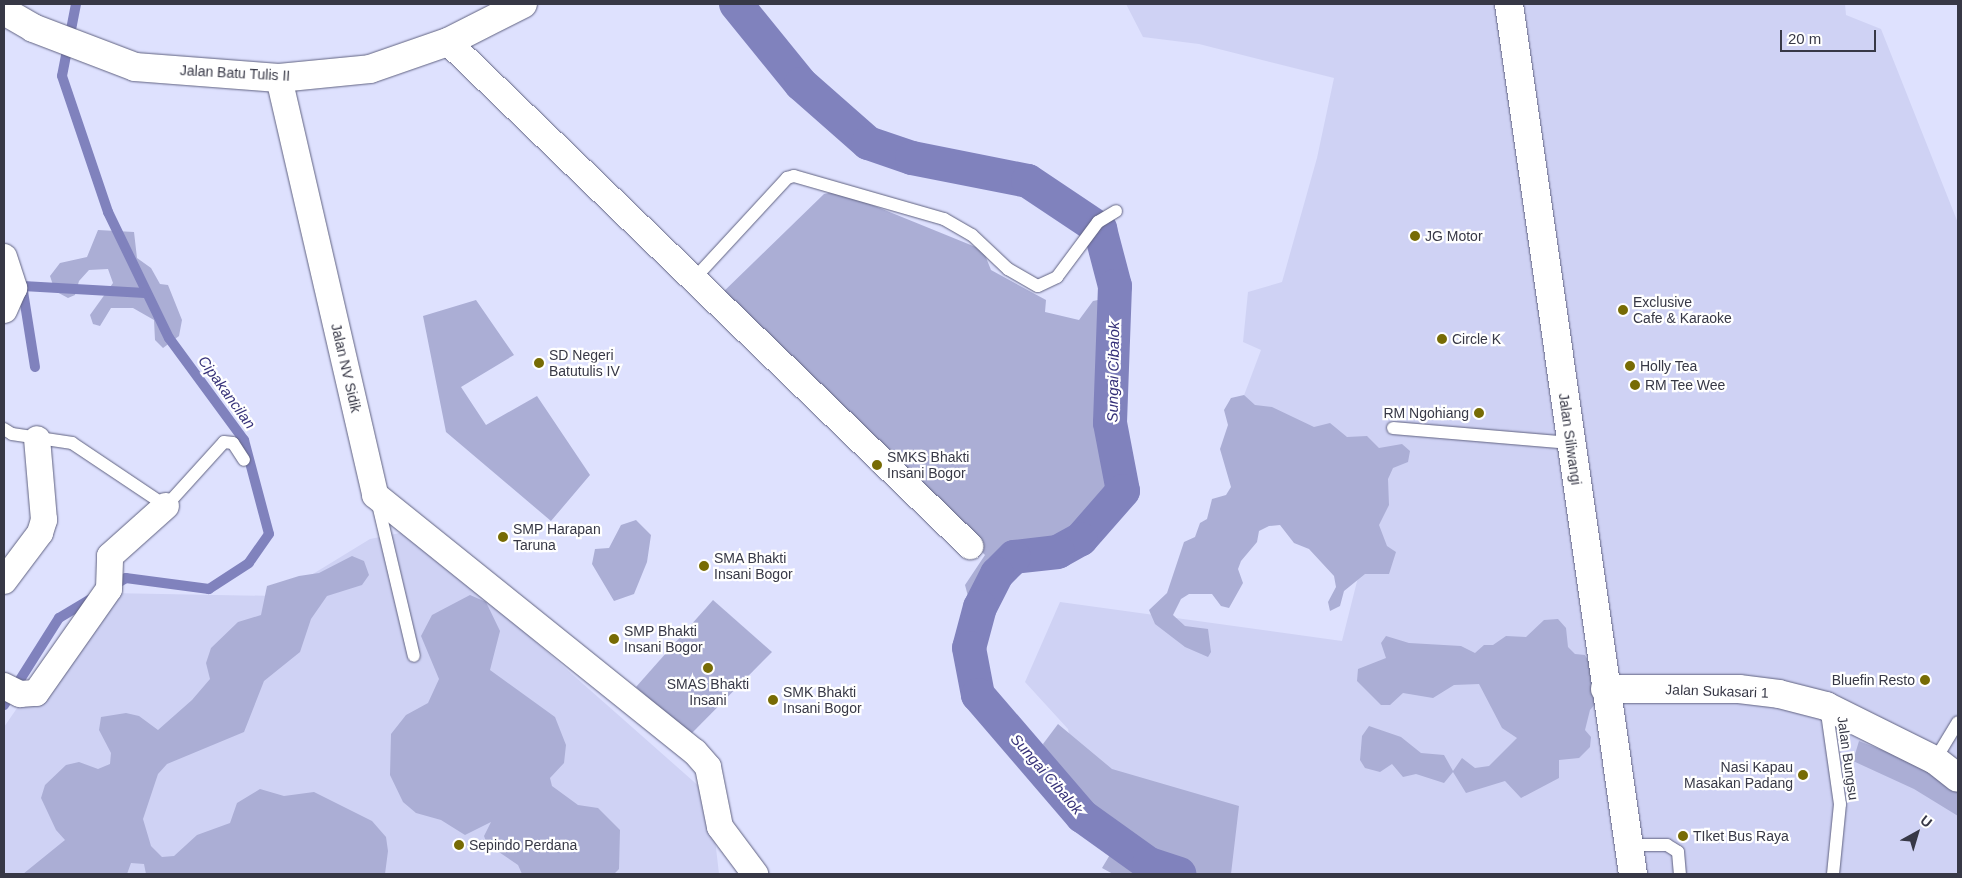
<!DOCTYPE html>
<style>
body{margin:0}
#map{position:relative;width:1962px;height:878px;overflow:hidden;background:#dee1fe;font-family:Arial,sans-serif}
div>[style]{position:absolute}
.built>*{inset:0;background:#cfd2f4}
.green>*{inset:0;background:#abaed5}
.stream>*{height:10px;margin:-5px;padding:0 5px;transform-origin:5px;border-radius:5px;background:#8082bd}
.canal>*{height:34px;margin:-17px;padding:0 17px;transform-origin:17px;border-radius:17px;background:#8082bd}
.roads{filter:drop-shadow(0 0 1px #606281) drop-shadow(0 0 1px #606281)}
.lane>*{height:12px;margin:-6px;padding:0 6px;transform-origin:6px;border-radius:6px;background:#fff}
.street>*{height:26px;margin:-13px;padding:0 13px;transform-origin:13px;border-radius:13px;background:#fff}
.secondary>*{height:28px;margin:-14px;padding:0 14px;transform-origin:14px;border-radius:14px;background:#fff}
.primary>*{height:28px;margin:-14px;padding:0 14px;transform-origin:14px;border-radius:14px;background:#fff}
.dots>*{width:14px;height:14px;translate:-50% -50%;box-sizing:border-box;border:2px solid #fff;border-radius:50%}
span{translate:-50% -50%;white-space:nowrap;text-align:center;line-height:1.15;-webkit-text-stroke:4.5px #fff;paint-order:stroke}
.street-label{font-size:14px;color:#373846}
.poi-label{font-size:14px;color:#373846}
.left{translate:0 -50%;text-align:left}
.right{translate:-100% -50%;text-align:right}
.water-label{font-size:15px;color:#363179;font-style:italic}
.frame{position:absolute;inset:0;border:5px solid #373846;pointer-events:none}
.north{position:absolute;left:1892px;top:808px;width:50px;height:50px;-webkit-text-stroke:4px #fff;paint-order:stroke;rotate:39deg;font-size:14px;font-weight:700;line-height:20px;text-align:center;color:#373846}
.north::after{content:'';display:block;margin:auto;width:18px;height:22px;background:#373846;clip-path:polygon(50% 0,100% 100%,50% 72%,0 100%)}
.scale{position:absolute;left:1780px;top:30px;width:96px;height:22px;box-sizing:border-box;border:2px solid #373846;border-top:0;padding-left:6px;font-size:15px;line-height:18px;white-space:nowrap;color:#373846;-webkit-text-stroke:4px #fff;paint-order:stroke}
</style>
<div id="map">
<div class="built">
<i style="clip-path:polygon(1126px 4px,1845px 4px,1846px 15px,1881px 29px,1958px 223px,1958px 874px,1192px 874px,1151px 860px,1086px 813px,1068px 729px,1025px 682px,1060px 602px,1342px 641px,1389px 454px,1240px 406px,1261px 350px,1243px 342px,1248px 292px,1282px 282px,1317px 158px,1334px 78px,1199px 44px,1143px 37px)"></i>
<i style="clip-path:polygon(410px 531px,710px 796px,719px 874px,4px 874px,4px 727px,53px 656px,108px 593px,277px 596px,370px 539px)"></i>
</div>
<div class="green">
<i style="clip-path:polygon(838px 191px,983px 250px,991px 270px,1046px 300px,1045px 312px,1079px 320px,1093px 301px,1118px 296px,1099px 405px,1101px 408px,1096px 423px,1117px 466px,1111px 503px,1078px 522px,1072px 546px,1055px 557px,1013px 554px,989px 566px,982px 572px,970px 604px,965px 585px,985px 555px,856px 425px,719px 296px,824px 194px)"></i>
<i style="clip-path:polygon(98px 230px,134px 232px,137px 258px,151px 268px,160px 284px,168px 285px,182px 320px,179px 336px,163px 348px,155px 340px,154px 320px,133px 308px,111px 308px,100px 326px,93px 324px,90px 315px,113px 283px,108px 269px,89px 270px,79px 281px,75px 295px,68px 298px,55px 291px,50px 276px,60px 263px,87px 257px)"></i>
<i style="clip-path:polygon(476px 300px,514px 355px,461px 387px,486px 425px,537px 396px,590px 475px,551px 521px,446px 432px,423px 316px)"></i>
<i style="clip-path:polygon(1244px 395px,1255px 405px,1272px 407px,1314px 427px,1330px 423px,1347px 437px,1367px 436px,1379px 448px,1402px 444px,1410px 451px,1408px 462px,1393px 468px,1388px 479px,1389px 505px,1379px 525px,1387px 546px,1396px 552px,1389px 574px,1365px 574px,1344px 591px,1340px 606px,1330px 611px,1328px 602px,1336px 587px,1334px 576px,1309px 549px,1294px 543px,1280px 525px,1269px 526px,1259px 531px,1257px 542px,1241px 561px,1238px 569px,1243px 583px,1229px 608px,1221px 606px,1212px 594px,1189px 594px,1181px 599px,1173px 615px,1185px 626px,1208px 629px,1211px 652px,1208px 657px,1185px 647px,1155px 624px,1149px 610px,1167px 593px,1184px 542px,1195px 537px,1200px 523px,1207px 519px,1212px 499px,1226px 495px,1231px 487px,1220px 449px,1228px 425px,1224px 410px,1231px 398px)"></i>
<i style="clip-path:polygon(636px 520px,651px 535px,647px 562px,634px 594px,614px 601px,592px 564px,595px 549px,609px 548px,621px 525px)"></i>
<i style="clip-path:polygon(352px 556px,364px 561px,369px 575px,362px 585px,327px 596px,311px 619px,300px 652px,264px 681px,244px 732px,167px 764px,158px 774px,143px 819px,151px 846px,162px 857px,174px 856px,197px 835px,230px 823px,237px 803px,260px 789px,284px 796px,314px 792px,372px 821px,386px 837px,388px 851px,385px 874px,146px 874px,144px 864px,131px 863px,127px 874px,23px 874px,65px 840px,56px 830px,41px 798px,45px 785px,66px 765px,79px 762px,98px 769px,110px 764px,111px 753px,99px 730px,101px 717px,126px 713px,139px 716px,158px 730px,192px 700px,210px 679px,206px 663px,211px 648px,238px 622px,261px 615px,267px 586px,299px 576px,319px 573px)"></i>
<i style="clip-path:polygon(470px 595px,486px 602px,500px 631px,490px 670px,555px 717px,566px 745px,564px 763px,550px 778px,552px 786px,578px 805px,598px 808px,620px 830px,619px 869px,614px 874px,522px 874px,518px 865px,487px 844px,484px 836px,491px 822px,465px 835px,441px 820px,416px 813px,403px 802px,390px 775px,391px 734px,406px 715px,428px 703px,439px 679px,421px 636px,432px 615px)"></i>
<i style="clip-path:polygon(713px 600px,772px 652px,690px 735px,636px 687px)"></i>
<i style="clip-path:polygon(1558px 619px,1566px 628px,1568px 647px,1575px 654px,1585px 655px,1599px 681px,1597px 702px,1590px 710px,1585px 730px,1591px 737px,1590px 747px,1579px 758px,1559px 760px,1559px 778px,1521px 798px,1505px 781px,1466px 793px,1453px 772px,1444px 783px,1416px 774px,1403px 777px,1392px 764px,1380px 772px,1365px 768px,1360px 760px,1362px 736px,1369px 726px,1401px 737px,1421px 753px,1444px 755px,1453px 771px,1462px 758px,1475px 768px,1489px 766px,1517px 738px,1502px 728px,1479px 684px,1454px 685px,1433px 698px,1403px 693px,1390px 705px,1381px 705px,1357px 681px,1358px 669px,1386px 658px,1381px 643px,1386px 636px,1409px 643px,1461px 646px,1475px 653px,1484px 645px,1493px 645px,1506px 636px,1526px 637px,1544px 620px)"></i>
<i style="clip-path:polygon(1058px 724px,1112px 769px,1239px 806px,1231px 874px,1113px 874px,1102px 868px,1111px 853px,1096px 835px,1094px 811px,1083px 803px,1074px 815px,1064px 818px,1043px 744px)"></i>
<i style="clip-path:polygon(1859px 741px,1912px 762px,1958px 788px,1958px 816px,1914px 789px,1853px 761px)"></i>
</div>
<div class="stream">
<i style="left:76px;top:4px;width:73px;rotate:101deg"></i>
<i style="left:62px;top:76px;width:144px;rotate:71.3deg"></i>
<i style="left:108px;top:212px;width:140px;rotate:64.2deg"></i>
<i style="left:169px;top:338px;width:127px;rotate:53.7deg"></i>
<i style="left:244px;top:440px;width:97px;rotate:75.1deg"></i>
<i style="left:269px;top:534px;width:35px;rotate:125deg"></i>
<i style="left:249px;top:563px;width:48px;rotate:147deg"></i>
<i style="left:209px;top:589px;width:84px;rotate:-172.5deg"></i>
<i style="left:126px;top:578px;width:17px;rotate:149deg"></i>
<i style="left:22px;top:285px;width:83px;rotate:81deg"></i>
<i style="left:23px;top:286px;width:122px;rotate:3.3deg"></i>
<i style="left:4px;top:705px;width:103px;rotate:-57.7deg"></i>
<i style="left:59px;top:618px;width:39px;rotate:-31deg"></i>
</div>
<div class="canal">
<i style="left:736px;top:4px;width:103px;rotate:50.9deg"></i>
<i style="left:801px;top:84px;width:89px;rotate:41.4deg"></i>
<i style="left:868px;top:143px;width:46px;rotate:18.8deg"></i>
<i style="left:912px;top:158px;width:118px;rotate:11.2deg"></i>
<i style="left:1028px;top:181px;width:87px;rotate:33.7deg"></i>
<i style="left:1100px;top:229px;width:59px;rotate:75.3deg"></i>
<i style="left:1115px;top:286px;width:137px;rotate:92.1deg"></i>
<i style="left:1110px;top:423px;width:69px;rotate:79.2deg"></i>
<i style="left:1123px;top:491px;width:64px;rotate:131.2deg"></i>
<i style="left:1081px;top:539px;width:26px;rotate:151deg"></i>
<i style="left:1058px;top:552px;width:44px;rotate:173.5deg"></i>
<i style="left:1014px;top:557px;width:24px;rotate:135deg"></i>
<i style="left:997px;top:574px;width:37px;rotate:117deg"></i>
<i style="left:980px;top:607px;width:42px;rotate:105deg"></i>
<i style="left:969px;top:648px;width:48px;rotate:79.2deg"></i>
<i style="left:978px;top:695px;width:160px;rotate:49.3deg"></i>
<i style="left:1082px;top:816px;width:82px;rotate:35.6deg"></i>
<i style="left:1149px;top:864px;width:32px;rotate:18deg"></i>
</div>
<div class="roads">
<div class="lane">
<i style="left:693px;top:280px;width:139px;rotate:-47.3deg"></i>
<i style="left:787px;top:178px;width:7px;rotate:-16deg"></i>
<i style="left:794px;top:176px;width:156px;rotate:16deg"></i>
<i style="left:944px;top:219px;width:32px;rotate:30deg"></i>
<i style="left:972px;top:235px;width:50px;rotate:43.4deg"></i>
<i style="left:1008px;top:269px;width:34px;rotate:30deg"></i>
<i style="left:1038px;top:286px;width:21px;rotate:-25deg"></i>
<i style="left:1057px;top:277px;width:69px;rotate:-53.3deg"></i>
<i style="left:1098px;top:222px;width:21px;rotate:-31deg"></i>
<i style="left:1393px;top:428px;width:178px;rotate:4.8deg"></i>
<i style="left:4px;top:429px;width:9px;rotate:32deg"></i>
<i style="left:12px;top:434px;width:61px;rotate:8.5deg"></i>
<i style="left:72px;top:443px;width:113px;rotate:33.8deg"></i>
<i style="left:166px;top:506px;width:86px;rotate:-47.8deg"></i>
<i style="left:224px;top:442px;width:9px;rotate:6deg"></i>
<i style="left:233px;top:443px;width:20px;rotate:57deg"></i>
<i style="left:377px;top:500px;width:160px;rotate:76.7deg"></i>
<i style="left:1826px;top:706px;width:99px;rotate:81.9deg"></i>
<i style="left:1840px;top:804px;width:70px;rotate:95.7deg"></i>
<i style="left:1935px;top:760px;width:44px;rotate:-58.8deg"></i>
<i style="left:1629px;top:845px;width:38px"></i>
<i style="left:1667px;top:845px;width:13px;rotate:32deg"></i>
<i style="left:1678px;top:852px;width:22px;rotate:85deg"></i>
</div>
<div class="street">
<i style="left:448px;top:42px;width:726px;rotate:43.99deg"></i>
<i style="left:279px;top:78px;width:428px;rotate:77deg"></i>
<i style="left:375px;top:495px;width:410px;rotate:38.8deg"></i>
<i style="left:695px;top:752px;width:20px;rotate:49deg"></i>
<i style="left:708px;top:767px;width:61px;rotate:78.7deg"></i>
<i style="left:720px;top:827px;width:59px;rotate:53.3deg"></i>
<i style="left:4px;top:257px;width:33px;rotate:72deg"></i>
<i style="left:14px;top:288px;width:24px;rotate:114deg"></i>
<i style="left:4px;top:581px;width:60px;rotate:-53.1deg"></i>
<i style="left:40px;top:533px;width:14px;rotate:-73deg"></i>
<i style="left:44px;top:520px;width:81px;rotate:-94.9deg"></i>
<i style="left:4px;top:686px;width:18px;rotate:27deg"></i>
<i style="left:20px;top:694px;width:16px;rotate:-4deg"></i>
<i style="left:36px;top:693px;width:127px;rotate:-54.9deg"></i>
<i style="left:109px;top:589px;width:33px;rotate:-88deg"></i>
<i style="left:110px;top:556px;width:75px;rotate:-41.8deg"></i>
</div>
<div class="secondary">
<i style="left:1605px;top:689px;width:134px"></i>
<i style="left:1739px;top:689px;width:40px;rotate:7.1deg"></i>
<i style="left:1779px;top:694px;width:49px;rotate:14.3deg"></i>
<i style="left:1826px;top:706px;width:122px;rotate:26.4deg"></i>
<i style="left:1935px;top:760px;width:29px;rotate:38deg"></i>
</div>
<div class="primary">
<i style="left:1509px;top:4px;width:879px;rotate:81.89deg"></i>
<i style="left:4px;top:11px;width:34px;rotate:30deg"></i>
<i style="left:33px;top:28px;width:109px;rotate:20.9deg"></i>
<i style="left:135px;top:67px;width:144px;rotate:4.4deg"></i>
<i style="left:279px;top:78px;width:91px;rotate:-5.6deg"></i>
<i style="left:370px;top:69px;width:83px;rotate:-19.1deg"></i>
<i style="left:448px;top:42px;width:84px;rotate:-26.9deg"></i>
</div>
</div>
<div class="dots">
<i style="left:1415px;top:236px;background:#776b04"></i>
<i style="left:1623px;top:310px;background:#776b04"></i>
<i style="left:1442px;top:339px;background:#776b04"></i>
<i style="left:539px;top:363px;background:#776b04"></i>
<i style="left:1630px;top:366px;background:#776b04"></i>
<i style="left:1635px;top:385px;background:#776b04"></i>
<i style="left:1479px;top:413px;background:#776b04"></i>
<i style="left:877px;top:465px;background:#776b04"></i>
<i style="left:503px;top:537px;background:#776b04"></i>
<i style="left:704px;top:566px;background:#776b04"></i>
<i style="left:614px;top:639px;background:#776b04"></i>
<i style="left:708px;top:668px;background:#776b04"></i>
<i style="left:1925px;top:680px;background:#776b04"></i>
<i style="left:773px;top:700px;background:#776b04"></i>
<i style="left:1803px;top:775px;background:#776b04"></i>
<i style="left:1683px;top:836px;background:#776b04"></i>
<i style="left:459px;top:845px;background:#776b04"></i>
</div>
<div class="street-label">
<span style="left:235px;top:73px;rotate:3deg">Jalan Batu Tulis II</span>
<span style="left:346px;top:368px;rotate:77deg">Jalan NV Sidik</span>
<span style="left:1570px;top:439px;rotate:82deg">Jalan Siliwangi</span>
<span style="left:1717px;top:691px;rotate:2deg">Jalan Sukasari 1</span>
<span style="left:1848px;top:758px;rotate:82deg">Jalan Bungsu</span>
</div>
<div class="poi-label">
<span class="left" style="left:1425px;top:236px">JG Motor</span>
<span class="left" style="left:1633px;top:310px">Exclusive<br>Cafe &amp; Karaoke</span>
<span class="left" style="left:1452px;top:339px">Circle K</span>
<span class="left" style="left:549px;top:363px">SD Negeri<br>Batutulis IV</span>
<span class="left" style="left:1640px;top:366px">Holly Tea</span>
<span class="left" style="left:1645px;top:385px">RM Tee Wee</span>
<span class="right" style="left:1469px;top:413px">RM Ngohiang</span>
<span class="left" style="left:887px;top:465px">SMKS Bhakti<br>Insani Bogor</span>
<span class="left" style="left:513px;top:537px">SMP Harapan<br>Taruna</span>
<span class="left" style="left:714px;top:566px">SMA Bhakti<br>Insani Bogor</span>
<span class="left" style="left:624px;top:639px">SMP Bhakti<br>Insani Bogor</span>
<span class="right" style="left:1915px;top:680px">Bluefin Resto</span>
<span style="left:708px;top:692px">SMAS Bhakti<br>Insani</span>
<span class="left" style="left:783px;top:700px">SMK Bhakti<br>Insani Bogor</span>
<span class="right" style="left:1793px;top:775px">Nasi Kapau<br>Masakan Padang</span>
<span class="left" style="left:1693px;top:836px">TIket Bus Raya</span>
<span class="left" style="left:469px;top:845px">Sepindo Perdana</span>
</div>
<div class="water-label">
<span style="left:1113px;top:372px;rotate:-89deg">Sungai Cibalok</span>
<span style="left:227px;top:392px;rotate:54deg">Cipakancilan</span>
<span style="left:1047px;top:774px;rotate:49deg">Sungai Cibalok</span>
</div>
<div class="frame"></div>
<div class="north">U</div>
<div class="scale">20 m</div>
</div>
